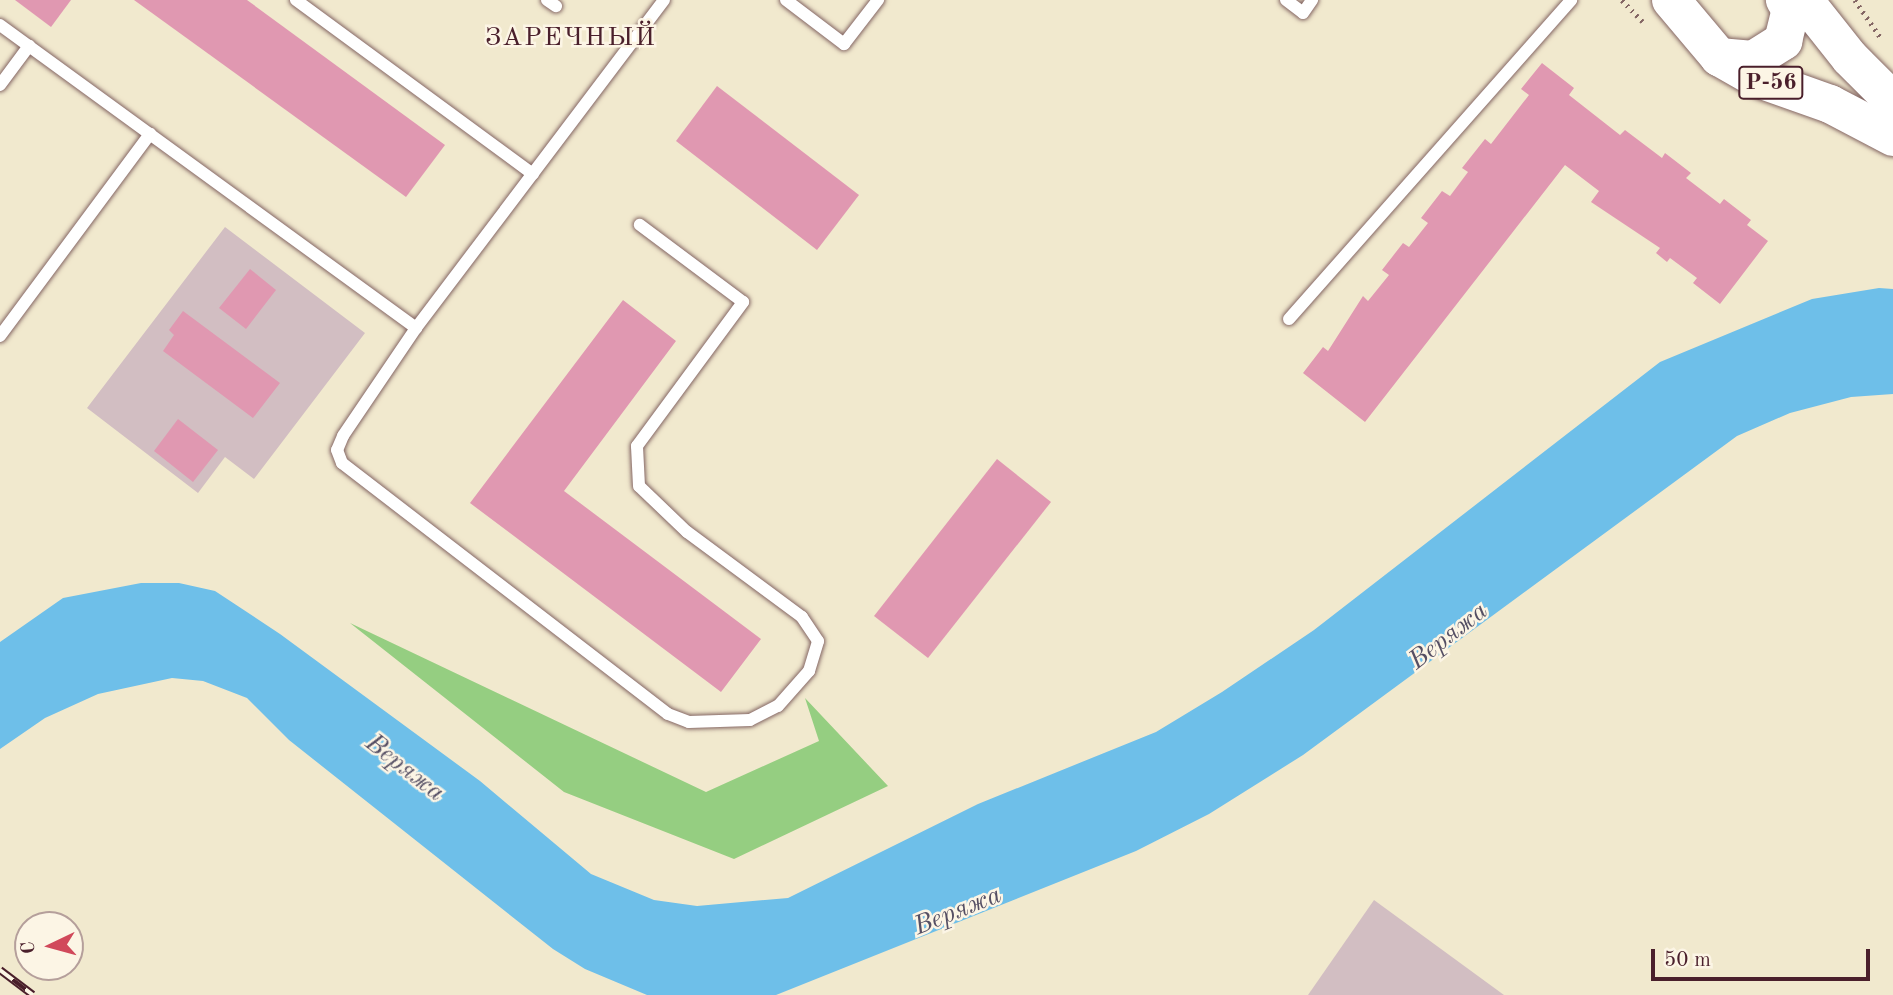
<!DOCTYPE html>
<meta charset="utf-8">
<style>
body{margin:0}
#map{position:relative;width:1893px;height:995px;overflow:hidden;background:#f1e9ce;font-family:"Old Standard TT",serif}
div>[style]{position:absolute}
.industrial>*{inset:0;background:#d2bec2}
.green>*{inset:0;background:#95ce81}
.water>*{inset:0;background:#6ebfe9}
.building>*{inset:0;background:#e098b1}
.path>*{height:4.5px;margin-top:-2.25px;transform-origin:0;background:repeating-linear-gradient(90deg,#846664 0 2px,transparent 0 7px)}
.roads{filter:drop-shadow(0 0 2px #846664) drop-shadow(0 0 2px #846664)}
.lane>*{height:12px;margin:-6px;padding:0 6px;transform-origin:6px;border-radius:6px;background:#fff}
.primary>*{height:38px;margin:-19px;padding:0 19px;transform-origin:19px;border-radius:19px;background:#fff}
.rail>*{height:8px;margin-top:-4px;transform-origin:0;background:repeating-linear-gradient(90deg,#fcf5e5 0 16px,#4a1f2b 0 32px);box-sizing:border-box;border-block:2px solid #4a1f2b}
span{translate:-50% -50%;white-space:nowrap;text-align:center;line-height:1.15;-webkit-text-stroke:5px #fcf5e5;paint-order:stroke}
.shield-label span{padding:2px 5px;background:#fcf5e5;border:2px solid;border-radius:5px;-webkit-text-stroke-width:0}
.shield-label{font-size:23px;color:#4a1f2b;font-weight:700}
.neighbourhood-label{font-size:26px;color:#4a1f2b;letter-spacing:2px}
.water-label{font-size:26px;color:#554f64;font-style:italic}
.north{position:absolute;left:14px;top:911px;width:70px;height:70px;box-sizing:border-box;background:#fcf5e5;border:2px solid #b59f9b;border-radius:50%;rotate:265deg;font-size:19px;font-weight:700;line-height:28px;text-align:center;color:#4a1f2b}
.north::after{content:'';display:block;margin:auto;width:24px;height:32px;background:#d1495b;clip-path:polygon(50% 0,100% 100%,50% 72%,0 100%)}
.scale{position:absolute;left:1651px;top:949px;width:219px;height:32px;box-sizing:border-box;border:4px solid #4a1f2b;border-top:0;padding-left:9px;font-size:21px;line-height:24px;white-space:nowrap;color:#4a1f2b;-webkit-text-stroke:5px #fcf5e5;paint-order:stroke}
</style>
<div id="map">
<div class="industrial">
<i style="clip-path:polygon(225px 227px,365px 333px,254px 479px,225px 457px,198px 493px,87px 408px)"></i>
<i style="clip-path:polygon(1374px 900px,1504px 995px,1308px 995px)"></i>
</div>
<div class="green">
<i style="clip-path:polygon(350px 623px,706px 792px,819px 741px,805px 698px,888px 786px,734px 859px,564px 792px)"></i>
</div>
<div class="water">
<i style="clip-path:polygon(1879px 288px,1893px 289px,1893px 394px,1851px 397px,1790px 413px,1737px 436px,1303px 755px,1209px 814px,1136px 851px,776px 995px,647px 995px,585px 969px,553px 949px,289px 740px,247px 698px,203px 681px,172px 678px,98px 694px,45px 718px,0 749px,0 642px,63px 598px,141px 583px,179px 583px,215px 591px,280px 634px,480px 781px,591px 874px,654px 900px,697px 906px,788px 898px,978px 804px,1156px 732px,1222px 692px,1314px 630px,1660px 362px,1812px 299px)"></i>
</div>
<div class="building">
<i style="clip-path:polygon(15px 0,71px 0,51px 27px)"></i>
<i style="clip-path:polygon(134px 0,247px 0,445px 145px,406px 197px)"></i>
<i style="clip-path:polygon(1542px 63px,1574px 88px,1569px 95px,1620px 135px,1625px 130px,1662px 158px,1665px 153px,1691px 173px,1686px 178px,1720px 204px,1724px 199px,1751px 220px,1747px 225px,1768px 241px,1720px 304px,1693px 283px,1697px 278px,1670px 258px,1667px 262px,1656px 253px,1660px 248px,1591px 202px,1599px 191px,1565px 165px,1365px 422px,1303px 373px,1323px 347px,1328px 351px,1363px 296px,1368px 301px,1389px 275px,1382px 270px,1403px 243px,1409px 247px,1428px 223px,1421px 218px,1442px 191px,1450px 196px,1468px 172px,1462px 168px,1485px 139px,1491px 144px,1529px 95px,1521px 89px)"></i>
<i style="clip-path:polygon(717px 86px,859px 195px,817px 250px,676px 141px)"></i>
<i style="clip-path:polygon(250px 269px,276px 290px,246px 329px,219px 308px)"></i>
<i style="clip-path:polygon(623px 300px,676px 341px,564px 491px,761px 639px,721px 692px,470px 503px)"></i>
<i style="clip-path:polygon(183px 311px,280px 383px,253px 418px,163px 351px,174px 335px,169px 330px)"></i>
<i style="clip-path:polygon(178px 419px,218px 450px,193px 482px,154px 451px)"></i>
<i style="clip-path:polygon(997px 459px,1051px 502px,928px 658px,874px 616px)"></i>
</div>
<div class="path">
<i style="left:1622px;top:0;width:30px;rotate:46deg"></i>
<i style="left:1855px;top:0;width:46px;rotate:55.6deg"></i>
</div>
<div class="roads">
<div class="lane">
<i style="left:296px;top:0;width:294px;rotate:36.3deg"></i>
<i style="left:547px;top:0;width:11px;rotate:34deg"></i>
<i style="left:786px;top:0;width:73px;rotate:37.2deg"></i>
<i style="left:844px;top:44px;width:56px;rotate:-52.3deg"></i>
<i style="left:1286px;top:0;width:21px;rotate:37deg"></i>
<i style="left:1303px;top:13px;width:16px;rotate:-55deg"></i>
<i style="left:0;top:25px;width:515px;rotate:36.07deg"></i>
<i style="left:416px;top:328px;width:411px;rotate:-52.9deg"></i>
<i style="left:0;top:85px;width:49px;rotate:-53.4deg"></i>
<i style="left:1289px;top:319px;width:426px;rotate:-48.5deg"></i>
<i style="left:416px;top:328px;width:130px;rotate:124.1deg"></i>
<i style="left:343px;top:436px;width:15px;rotate:113deg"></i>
<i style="left:337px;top:450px;width:14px;rotate:69deg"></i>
<i style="left:342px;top:463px;width:411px;rotate:37.6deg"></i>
<i style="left:668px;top:714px;width:22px;rotate:21deg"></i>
<i style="left:689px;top:722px;width:61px;rotate:-1.9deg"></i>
<i style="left:750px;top:720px;width:31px;rotate:-27deg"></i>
<i style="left:778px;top:706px;width:47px;rotate:-48.5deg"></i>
<i style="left:809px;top:671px;width:31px;rotate:-73deg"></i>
<i style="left:818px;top:641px;width:29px;rotate:-124deg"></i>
<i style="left:802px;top:617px;width:143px;rotate:-143.5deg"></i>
<i style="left:687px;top:532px;width:66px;rotate:-136.2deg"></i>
<i style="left:639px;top:486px;width:40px;rotate:-92.9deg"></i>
<i style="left:637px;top:446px;width:179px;rotate:-53.6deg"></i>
<i style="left:743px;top:302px;width:129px;rotate:-143.2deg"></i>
<i style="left:0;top:336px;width:252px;rotate:-53.4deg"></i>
</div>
<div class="primary">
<i style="left:1671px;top:0;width:75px;rotate:49.9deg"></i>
<i style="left:1719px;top:57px;width:40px;rotate:29.7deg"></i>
<i style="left:1754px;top:77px;width:81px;rotate:19.6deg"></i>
<i style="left:1830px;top:104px;width:71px;rotate:27.6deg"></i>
<i style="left:1804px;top:0;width:74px;rotate:51.6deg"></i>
<i style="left:1850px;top:58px;width:61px;rotate:45deg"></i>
<i style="left:1719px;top:57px;width:34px;rotate:5deg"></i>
<i style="left:1753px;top:60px;width:36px;rotate:-32deg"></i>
<i style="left:1783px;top:41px;width:32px;rotate:-76deg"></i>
<i style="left:1791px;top:10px;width:12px;rotate:-121deg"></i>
</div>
</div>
<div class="rail">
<i style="left:0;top:970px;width:41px;rotate:37.1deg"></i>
</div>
<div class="shield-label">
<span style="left:1771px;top:83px">Р-56</span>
</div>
<div class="neighbourhood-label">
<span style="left:571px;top:39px">ЗАРЕЧНЫЙ</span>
</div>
<div class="water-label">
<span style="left:1449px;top:637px;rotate:-38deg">Веряжа</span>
<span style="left:404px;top:769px;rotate:38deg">Веряжа</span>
<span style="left:958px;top:912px;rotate:-22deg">Веряжа</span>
</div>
<div class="north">С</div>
<div class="scale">50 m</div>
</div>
